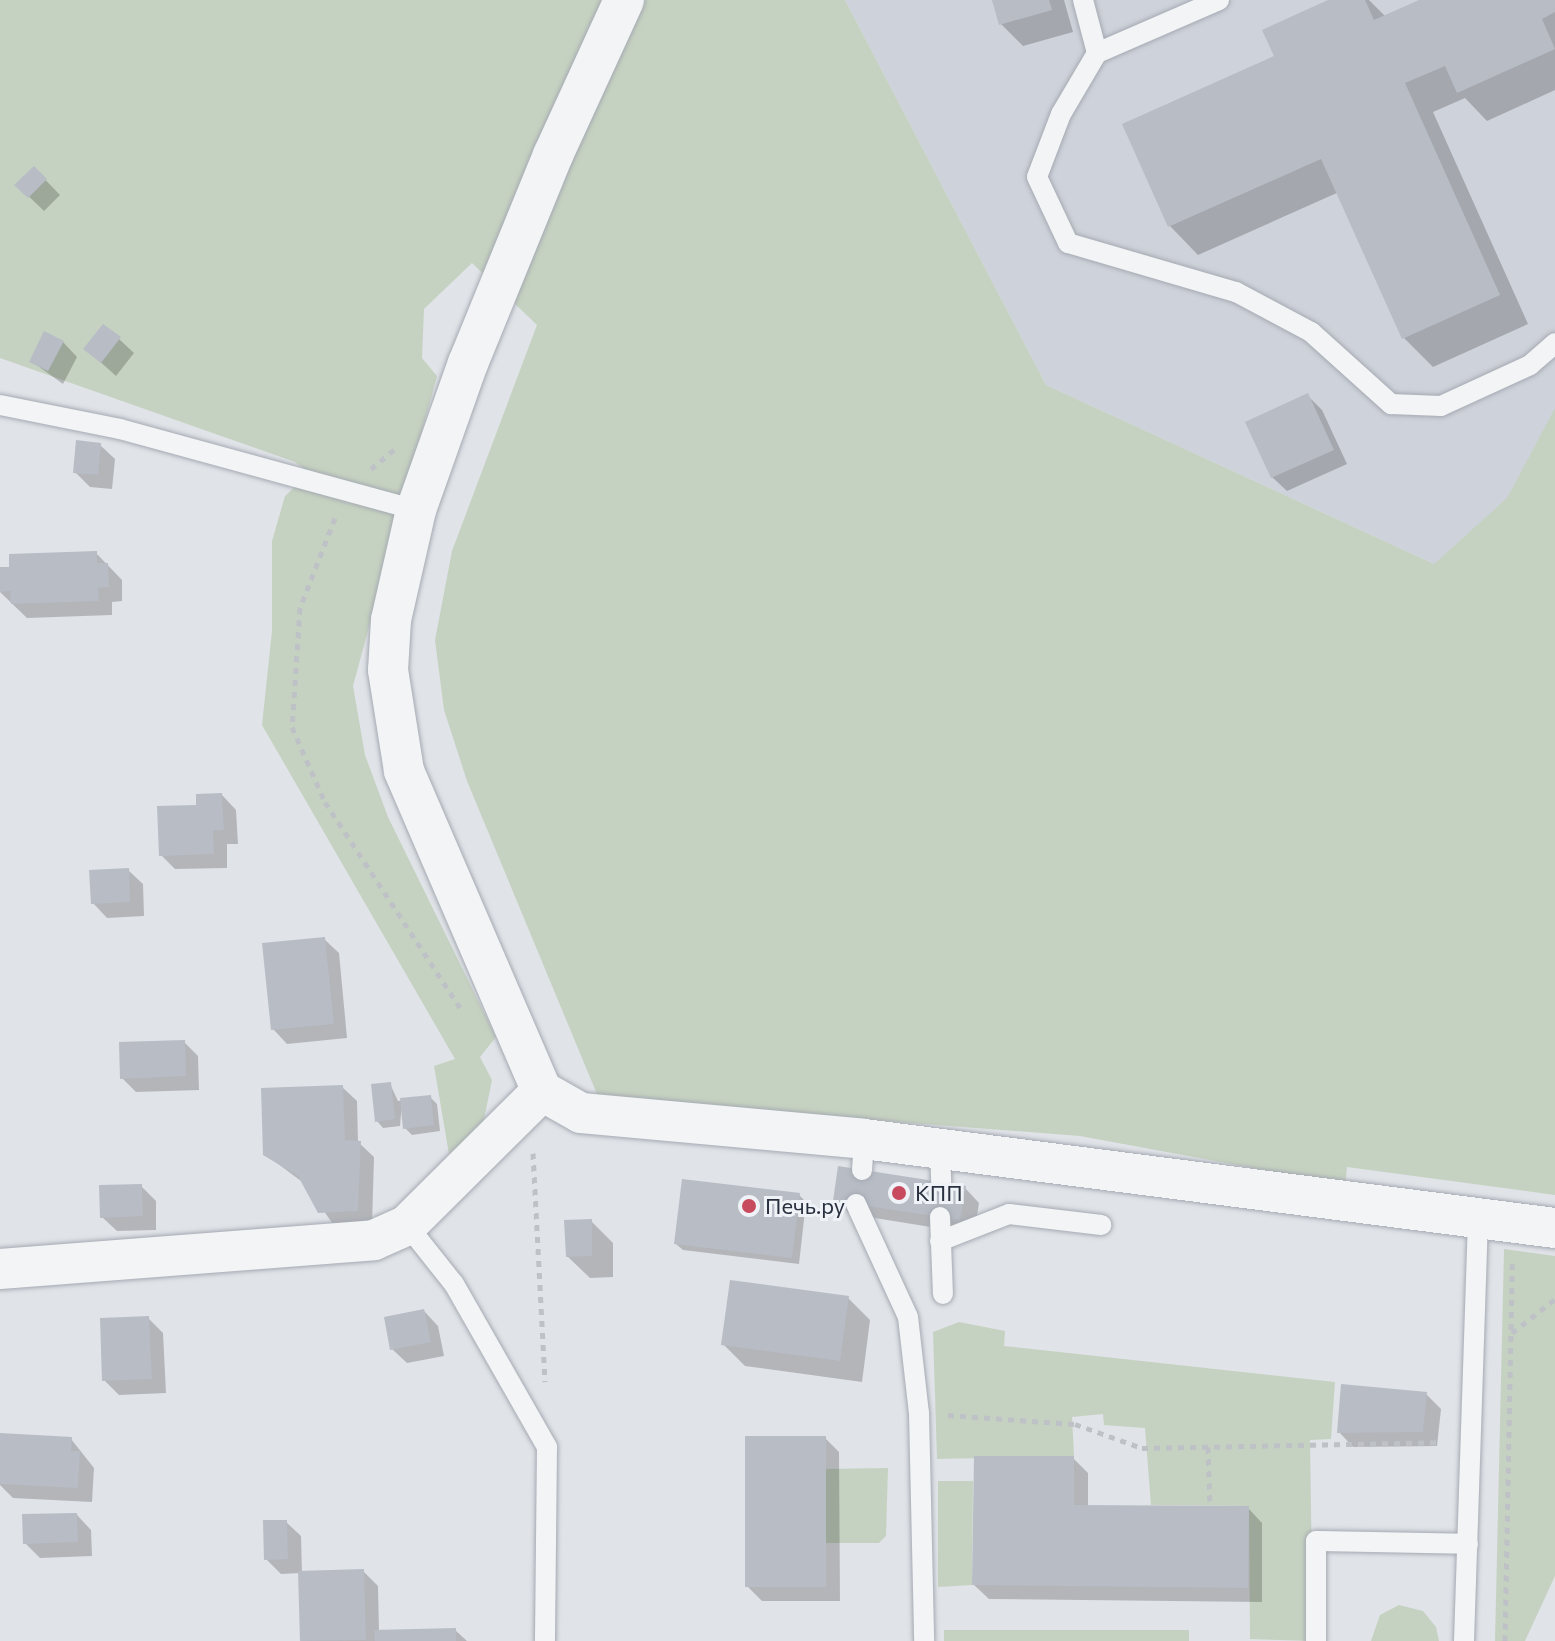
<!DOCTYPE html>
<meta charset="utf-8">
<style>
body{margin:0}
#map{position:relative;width:1555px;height:1641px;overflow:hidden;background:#e0e3e8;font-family:Commissioner,sans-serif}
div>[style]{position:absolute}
.built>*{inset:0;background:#ced2da}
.green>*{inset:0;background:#c6d2c1}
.shadow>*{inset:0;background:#0003}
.building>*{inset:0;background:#b7bcc5}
.path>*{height:5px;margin-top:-2.5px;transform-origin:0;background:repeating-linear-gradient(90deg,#bec1c6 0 6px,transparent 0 12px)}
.roads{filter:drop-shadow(0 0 2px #a5aab2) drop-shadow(0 0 2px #a5aab2)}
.service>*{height:20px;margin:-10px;padding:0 10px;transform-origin:10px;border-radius:10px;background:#f2f4f6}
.minor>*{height:40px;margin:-20px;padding:0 20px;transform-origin:20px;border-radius:20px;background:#f2f4f6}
.dots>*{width:22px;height:22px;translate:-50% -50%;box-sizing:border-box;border:4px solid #eff2f6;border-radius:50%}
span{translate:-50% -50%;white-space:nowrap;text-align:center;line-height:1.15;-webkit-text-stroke:6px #eff2f6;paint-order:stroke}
.poi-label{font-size:22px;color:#29313f}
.left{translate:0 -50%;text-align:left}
</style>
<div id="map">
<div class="built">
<i style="clip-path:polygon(845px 0,1555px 0,1555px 612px,1434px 564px,1046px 385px)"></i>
</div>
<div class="green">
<i style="clip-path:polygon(0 0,845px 0,1046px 385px,1434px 564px,1507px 498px,1555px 408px,1555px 1195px,1347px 1167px,1345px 1185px,1080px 1136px,599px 1099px,467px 781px,444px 710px,435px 640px,452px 551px,537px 325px,472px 263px,424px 309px,422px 358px,437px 376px,353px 686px,365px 755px,388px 817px,496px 1037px,480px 1057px,492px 1080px,483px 1124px,449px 1154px,434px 1066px,455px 1059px,262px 725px,272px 631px,272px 541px,285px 496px,310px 473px,295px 462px,0 358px)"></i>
<i style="clip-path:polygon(1504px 1249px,1555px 1256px,1555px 1576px,1525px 1641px,1495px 1641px)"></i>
<i style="clip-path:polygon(959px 1322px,1005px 1331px,1004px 1346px,1335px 1382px,1331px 1439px,1310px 1440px,1313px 1641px,1250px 1639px,1249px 1506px,1151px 1505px,1145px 1428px,1104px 1425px,1103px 1414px,1072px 1417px,1074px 1456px,937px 1459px,933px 1332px)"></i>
<i style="clip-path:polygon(888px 1468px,886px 1536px,879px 1543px,826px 1543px,826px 1469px)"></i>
<i style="clip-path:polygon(938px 1481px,973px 1481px,972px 1585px,938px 1587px)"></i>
<i style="clip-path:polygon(1399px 1605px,1423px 1611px,1436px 1627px,1439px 1641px,1371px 1641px,1380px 1615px)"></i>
<i style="clip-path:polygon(944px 1630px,1189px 1630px,1189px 1641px,944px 1641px)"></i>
</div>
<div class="shadow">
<i style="clip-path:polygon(994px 0,1064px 0,1073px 32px,1023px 46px,1001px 24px)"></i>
<i style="clip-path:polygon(1333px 0,1369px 0,1386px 17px,1424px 0,1555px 0,1555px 90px,1487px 121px,1465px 98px,1433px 112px,1528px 324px,1433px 367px,1404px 338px,1339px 192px,1198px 255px,1170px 226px,1276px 57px)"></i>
<i style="clip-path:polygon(34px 168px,60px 195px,44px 211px,17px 185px)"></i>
<i style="clip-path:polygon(119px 339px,134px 353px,116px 376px,86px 349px)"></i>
<i style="clip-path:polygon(63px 342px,77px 357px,63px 384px,31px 361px)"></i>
<i style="clip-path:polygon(1307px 395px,1322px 410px,1347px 464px,1287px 491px,1272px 477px)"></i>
<i style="clip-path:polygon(100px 445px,115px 459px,112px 489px,90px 487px,75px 472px)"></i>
<i style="clip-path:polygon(96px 553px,122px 580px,122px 601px,112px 602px,112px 615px,27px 618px,0 592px,0 569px)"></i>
<i style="clip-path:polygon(222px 795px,236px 810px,238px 844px,227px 844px,227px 868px,175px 869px,161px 855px,198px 807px)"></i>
<i style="clip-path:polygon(128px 870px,143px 884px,144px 916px,107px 918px,93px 903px)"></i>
<i style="clip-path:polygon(324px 939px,339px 953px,347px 1038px,287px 1044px,273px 1029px)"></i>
<i style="clip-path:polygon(184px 1042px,198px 1056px,199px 1090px,136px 1092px,122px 1078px)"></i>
<i style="clip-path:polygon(390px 1084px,398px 1101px,430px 1097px,437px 1104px,440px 1131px,412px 1135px,405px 1128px,402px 1103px,400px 1126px,383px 1128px,377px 1121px)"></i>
<i style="clip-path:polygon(342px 1087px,357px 1101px,358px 1142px,374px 1157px,372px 1225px,335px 1227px,305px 1184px,265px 1154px)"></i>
<i style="clip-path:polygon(141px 1186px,156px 1201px,156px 1230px,117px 1231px,102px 1217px)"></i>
<i style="clip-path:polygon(965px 1188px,979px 1203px,974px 1234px,850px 1214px,835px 1200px)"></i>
<i style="clip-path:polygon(799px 1195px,806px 1202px,799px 1264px,683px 1250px,676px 1244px)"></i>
<i style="clip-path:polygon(591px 1221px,613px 1243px,613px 1277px,590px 1278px,567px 1256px)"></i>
<i style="clip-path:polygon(848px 1298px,870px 1320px,862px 1382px,745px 1366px,723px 1344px)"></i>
<i style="clip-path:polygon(424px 1311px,438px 1326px,444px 1356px,407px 1363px,392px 1349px)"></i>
<i style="clip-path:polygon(148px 1318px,163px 1333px,166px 1393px,119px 1395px,104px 1380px)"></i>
<i style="clip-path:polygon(1426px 1394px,1441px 1409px,1437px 1446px,1353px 1447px,1339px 1432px)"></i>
<i style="clip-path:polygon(825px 1438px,839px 1452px,840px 1601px,762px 1601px,747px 1586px)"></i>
<i style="clip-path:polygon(71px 1439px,94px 1468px,92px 1502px,13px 1498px,0 1485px,0 1450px)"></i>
<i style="clip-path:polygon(1073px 1458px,1088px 1473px,1088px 1507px,1248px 1508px,1262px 1523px,1262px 1602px,989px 1599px,974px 1585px)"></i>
<i style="clip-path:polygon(77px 1515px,91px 1530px,92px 1556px,40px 1558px,25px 1543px)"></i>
<i style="clip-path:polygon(286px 1522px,301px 1536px,302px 1573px,364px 1572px,378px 1586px,379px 1632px,455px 1630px,467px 1641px,302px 1641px,300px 1573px,281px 1574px,266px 1559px)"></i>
</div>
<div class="building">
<i style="clip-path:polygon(992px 0,1049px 0,1052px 10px,999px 25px)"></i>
<i style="clip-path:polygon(1328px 0,1365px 0,1374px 20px,1419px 0,1555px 0,1555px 12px,1542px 19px,1555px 49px,1457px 93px,1445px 66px,1405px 83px,1500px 295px,1402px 339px,1321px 159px,1168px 227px,1122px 124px,1274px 56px,1262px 30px)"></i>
<i style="clip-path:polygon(34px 166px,47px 179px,28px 198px,14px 185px)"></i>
<i style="clip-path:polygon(103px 324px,121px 337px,101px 363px,83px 349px)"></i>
<i style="clip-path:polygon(44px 331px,64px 341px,48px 371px,29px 362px)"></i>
<i style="clip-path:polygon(1308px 393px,1334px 450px,1271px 478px,1245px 422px)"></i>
<i style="clip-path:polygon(76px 440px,101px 443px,98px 475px,73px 473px)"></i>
<i style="clip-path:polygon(97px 551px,97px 563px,108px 563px,109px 587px,98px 588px,99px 601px,11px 604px,10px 591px,0 592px,0 567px,9px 567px,9px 554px)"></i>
<i style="clip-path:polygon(222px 793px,224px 830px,213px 830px,214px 854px,159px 856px,157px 806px,196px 805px,196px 794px)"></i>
<i style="clip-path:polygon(129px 868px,130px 902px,91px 904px,89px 870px)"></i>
<i style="clip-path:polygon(325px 937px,334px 1024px,271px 1030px,262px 943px)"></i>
<i style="clip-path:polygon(185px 1040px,186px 1076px,120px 1079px,119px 1042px)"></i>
<i style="clip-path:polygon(391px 1082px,395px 1119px,375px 1122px,371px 1084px)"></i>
<i style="clip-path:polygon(343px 1085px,345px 1140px,361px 1141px,358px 1211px,318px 1213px,298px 1176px,263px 1155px,261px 1088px)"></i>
<i style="clip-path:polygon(431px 1095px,434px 1125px,403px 1129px,400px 1098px)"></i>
<i style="clip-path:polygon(838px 1166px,966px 1186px,960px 1220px,833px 1201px)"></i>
<i style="clip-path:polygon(682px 1179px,800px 1193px,792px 1258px,674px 1244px)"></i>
<i style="clip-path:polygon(142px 1184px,143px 1216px,100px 1218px,99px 1185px)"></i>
<i style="clip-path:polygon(592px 1219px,592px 1256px,566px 1257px,564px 1220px)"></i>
<i style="clip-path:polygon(730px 1280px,849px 1296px,840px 1361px,721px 1345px)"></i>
<i style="clip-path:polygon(424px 1309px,431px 1342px,390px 1350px,384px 1317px)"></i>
<i style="clip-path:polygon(149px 1316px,152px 1379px,102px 1381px,100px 1318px)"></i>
<i style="clip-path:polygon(1341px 1384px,1427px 1392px,1423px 1432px,1337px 1433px)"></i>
<i style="clip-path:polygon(0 1433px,72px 1437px,71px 1451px,80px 1451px,78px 1488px,0 1484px)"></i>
<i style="clip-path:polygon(745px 1436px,826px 1436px,826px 1587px,745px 1587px)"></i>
<i style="clip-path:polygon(974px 1456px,1074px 1456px,1074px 1505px,1249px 1506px,1248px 1588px,972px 1585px)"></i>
<i style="clip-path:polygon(77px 1513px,78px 1542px,23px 1544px,22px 1514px)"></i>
<i style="clip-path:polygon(263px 1520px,287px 1520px,288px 1559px,264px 1560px)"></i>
<i style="clip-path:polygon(364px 1569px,366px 1640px,300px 1641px,298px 1571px)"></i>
<i style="clip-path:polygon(456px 1628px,456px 1641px,375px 1641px,374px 1630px)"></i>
</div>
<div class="path">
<i style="left:371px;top:469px;width:34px;rotate:-40deg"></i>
<i style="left:335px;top:518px;width:97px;rotate:111.3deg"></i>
<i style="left:300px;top:608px;width:119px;rotate:93.8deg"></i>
<i style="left:292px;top:727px;width:82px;rotate:66.3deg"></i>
<i style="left:325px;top:802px;width:251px;rotate:56.7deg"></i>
<i style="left:533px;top:1153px;width:229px;rotate:87deg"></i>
<i style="left:1512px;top:1333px;width:55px;rotate:-38.3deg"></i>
<i style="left:948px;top:1415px;width:127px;rotate:4.1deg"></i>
<i style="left:1075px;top:1424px;width:71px;rotate:19.7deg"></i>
<i style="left:1142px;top:1448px;width:299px;rotate:-1.1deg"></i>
<i style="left:1208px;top:1447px;width:59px;rotate:88.1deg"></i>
<i style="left:1505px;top:1641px;width:379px;rotate:-88.9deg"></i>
</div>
<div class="roads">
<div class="service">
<i style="left:1083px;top:0;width:55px;rotate:75.2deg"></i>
<i style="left:1219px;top:0;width:133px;rotate:156.5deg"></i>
<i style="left:1097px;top:53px;width:71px;rotate:120.5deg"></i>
<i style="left:1061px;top:114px;width:67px;rotate:110.9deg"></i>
<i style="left:1037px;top:177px;width:73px;rotate:64.8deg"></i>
<i style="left:1068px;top:243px;width:175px;rotate:16.3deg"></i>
<i style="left:1236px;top:292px;width:85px;rotate:28.1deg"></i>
<i style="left:1311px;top:332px;width:108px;rotate:42deg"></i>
<i style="left:1391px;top:404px;width:50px;rotate:2.3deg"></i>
<i style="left:1441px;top:406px;width:98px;rotate:-24.7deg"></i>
<i style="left:1530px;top:365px;width:33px;rotate:-41deg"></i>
<i style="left:0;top:405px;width:122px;rotate:11.3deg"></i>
<i style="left:120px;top:429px;width:307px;rotate:15.3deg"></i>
<i style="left:940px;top:1148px;width:34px;rotate:88deg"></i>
<i style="left:862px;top:1170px;width:31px;rotate:-86deg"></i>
<i style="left:856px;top:1204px;width:124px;rotate:65.3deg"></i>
<i style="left:908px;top:1317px;width:97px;rotate:83.5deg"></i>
<i style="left:919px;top:1413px;width:228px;rotate:88.7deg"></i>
<i style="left:940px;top:1217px;width:77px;rotate:87.8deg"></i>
<i style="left:407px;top:1225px;width:75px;rotate:51.5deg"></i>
<i style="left:454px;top:1284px;width:188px;rotate:60.3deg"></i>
<i style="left:547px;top:1447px;width:194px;rotate:90.6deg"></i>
<i style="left:940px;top:1241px;width:74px;rotate:-21.4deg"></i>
<i style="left:1009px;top:1214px;width:93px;rotate:6.8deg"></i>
<i style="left:1316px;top:1641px;width:100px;rotate:-90deg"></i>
<i style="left:1316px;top:1541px;width:152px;rotate:1.1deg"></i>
<i style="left:1464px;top:1641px;width:427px;rotate:-88.1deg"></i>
</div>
<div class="minor">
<i style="left:624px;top:0;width:170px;rotate:114.6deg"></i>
<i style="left:553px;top:155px;width:225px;rotate:112.2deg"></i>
<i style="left:468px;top:363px;width:156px;rotate:109.5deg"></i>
<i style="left:416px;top:510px;width:113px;rotate:102.8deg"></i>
<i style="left:391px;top:620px;width:50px;rotate:93.4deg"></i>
<i style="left:388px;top:670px;width:102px;rotate:81deg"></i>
<i style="left:404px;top:771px;width:348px;rotate:66.7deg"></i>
<i style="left:542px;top:1091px;width:45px;rotate:29.4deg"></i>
<i style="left:581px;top:1113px;width:284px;rotate:5.2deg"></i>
<i style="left:864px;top:1139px;width:697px;rotate:7.34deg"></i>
<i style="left:0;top:1269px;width:375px;rotate:-4.4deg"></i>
<i style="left:374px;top:1240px;width:36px;rotate:-24deg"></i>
<i style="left:407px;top:1225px;width:190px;rotate:-44.8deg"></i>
</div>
</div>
<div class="dots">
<i style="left:899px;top:1193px;background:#c84a5f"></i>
<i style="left:749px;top:1206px;background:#c84a5f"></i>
</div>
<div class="poi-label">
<span class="left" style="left:915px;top:1193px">КПП</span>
<span class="left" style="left:765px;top:1206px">Печь.ру</span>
</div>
</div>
